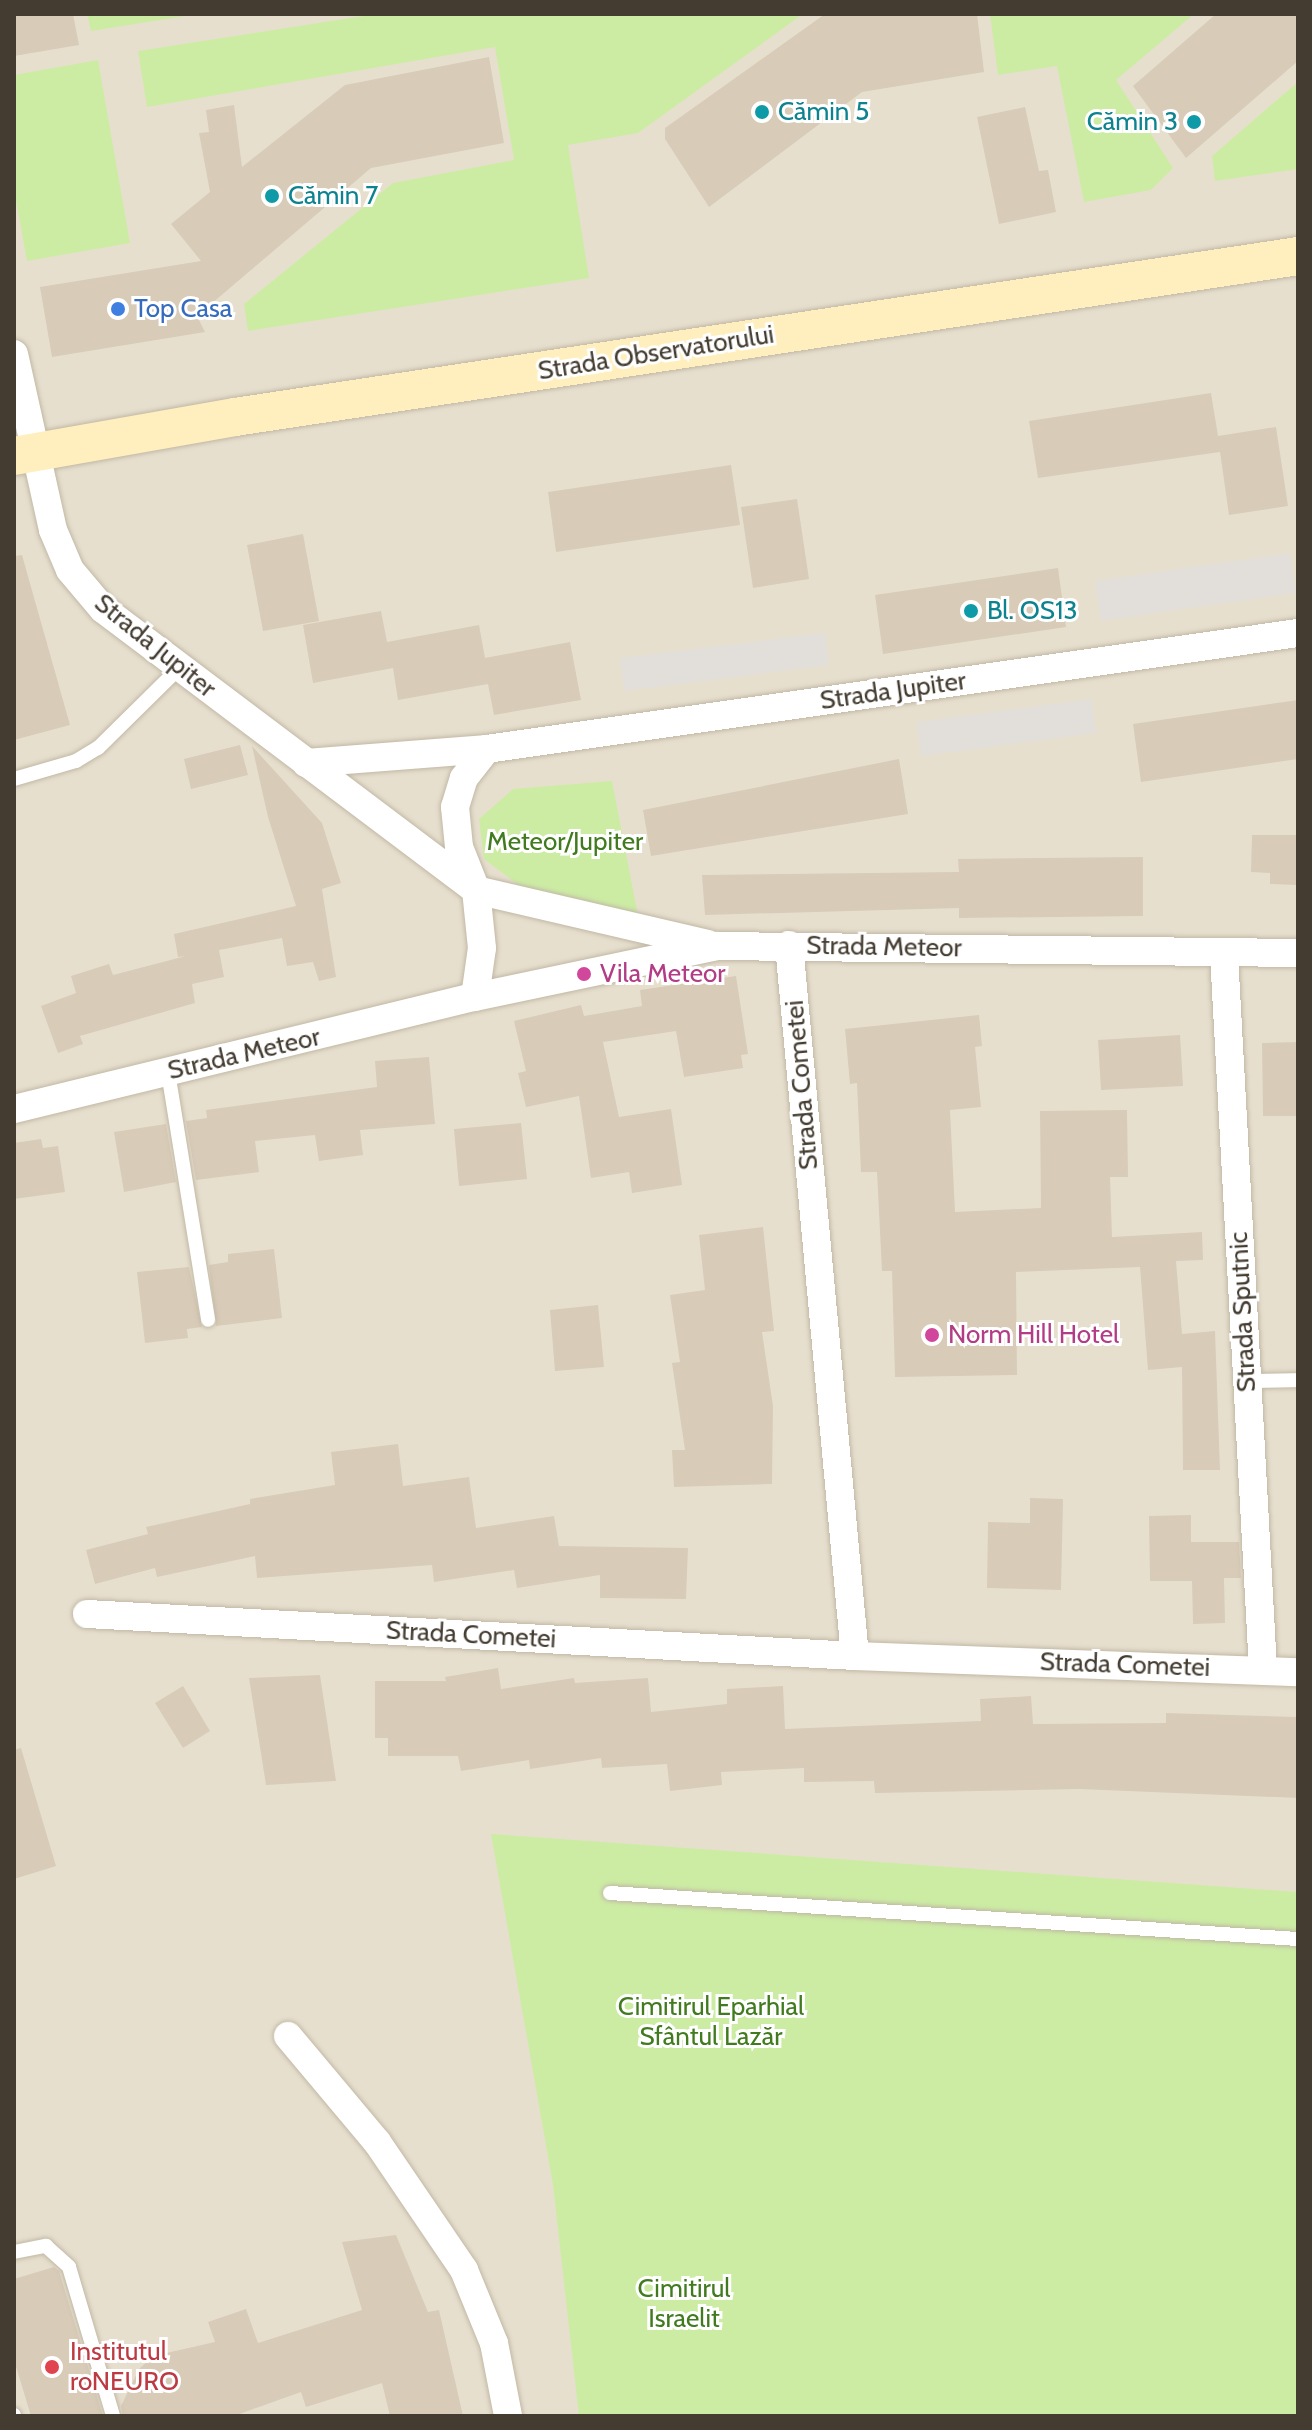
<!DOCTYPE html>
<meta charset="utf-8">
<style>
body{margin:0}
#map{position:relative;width:1312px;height:2430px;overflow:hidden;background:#f3ede0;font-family:Cabin,sans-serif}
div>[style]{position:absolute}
.residential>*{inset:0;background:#e7dfce}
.green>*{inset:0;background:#cceca4}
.parking>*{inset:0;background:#e2dfda}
.building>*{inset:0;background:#d8cbb8}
.roads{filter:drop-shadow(0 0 2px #c1b8a5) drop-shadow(0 0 2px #c1b8a5)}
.lane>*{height:14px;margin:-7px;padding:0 7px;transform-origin:7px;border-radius:7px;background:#fff}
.street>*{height:28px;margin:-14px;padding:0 14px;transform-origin:14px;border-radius:14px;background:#fff}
.secondary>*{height:38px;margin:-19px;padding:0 19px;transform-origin:19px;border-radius:19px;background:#ffefbe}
.dots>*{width:22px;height:22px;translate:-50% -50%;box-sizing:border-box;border:4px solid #fff;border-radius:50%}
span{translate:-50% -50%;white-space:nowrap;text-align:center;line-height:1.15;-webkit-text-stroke:6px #fff;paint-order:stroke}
.culture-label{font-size:26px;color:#0d838f}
.left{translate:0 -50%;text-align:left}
.right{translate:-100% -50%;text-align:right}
.shop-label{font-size:26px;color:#366cbe}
.street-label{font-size:26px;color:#443c31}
.park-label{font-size:26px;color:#427b1f}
.hotel-label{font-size:26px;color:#b23c85}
.health-label{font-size:26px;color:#be3a42}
.frame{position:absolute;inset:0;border:16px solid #443c31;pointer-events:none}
</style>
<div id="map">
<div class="residential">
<i style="clip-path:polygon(14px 14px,1298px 14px,1298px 2416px,14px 2416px)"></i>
</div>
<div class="green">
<i style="clip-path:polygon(87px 14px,198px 14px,91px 31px)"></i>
<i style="clip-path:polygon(376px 14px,803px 14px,638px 133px,568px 145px,589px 278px,248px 331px,244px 304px,393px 183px,514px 160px,495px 47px,147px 107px,138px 51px)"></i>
<i style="clip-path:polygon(990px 14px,1194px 14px,1116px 80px,1173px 168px,1151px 190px,1084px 202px,1057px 66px,998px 75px)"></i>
<i style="clip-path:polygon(98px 60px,130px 243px,27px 261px,14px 189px,14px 75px)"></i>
<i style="clip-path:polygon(1298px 82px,1298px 169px,1215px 181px,1212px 156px)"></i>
<i style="clip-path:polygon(612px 781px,639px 921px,524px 889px,484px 859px,479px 819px,513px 789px)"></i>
<i style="clip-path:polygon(491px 1834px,1298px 1892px,1298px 2416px,579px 2416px,553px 2185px)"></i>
</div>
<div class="parking">
<i style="clip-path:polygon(1290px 553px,1296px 593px,1101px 621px,1095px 581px)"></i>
<i style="clip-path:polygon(825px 633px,829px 665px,624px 691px,620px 658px)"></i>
<i style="clip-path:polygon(1091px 699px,1096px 733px,921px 756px,917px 722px)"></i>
</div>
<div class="building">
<i style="clip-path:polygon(14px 14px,73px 14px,79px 45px,14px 56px)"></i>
<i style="clip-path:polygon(825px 14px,977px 14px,984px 72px,862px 92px,709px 207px,665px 139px,665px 128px)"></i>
<i style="clip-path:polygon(1216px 14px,1298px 14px,1298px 61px,1186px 158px,1133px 86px)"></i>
<i style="clip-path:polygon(489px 57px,504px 143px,371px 168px,197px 316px,205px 332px,52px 357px,40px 287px,201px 261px,171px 224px,210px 192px,199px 133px,209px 132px,206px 110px,234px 105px,242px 167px,345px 85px)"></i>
<i style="clip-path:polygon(1025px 107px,1039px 171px,1048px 170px,1056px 212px,999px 224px,977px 117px)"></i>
<i style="clip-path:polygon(1211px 393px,1218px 436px,1276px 427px,1288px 506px,1229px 515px,1220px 452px,1038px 478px,1029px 421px)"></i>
<i style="clip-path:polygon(731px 465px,740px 525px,556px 552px,548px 492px)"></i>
<i style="clip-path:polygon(797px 499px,809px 579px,753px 588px,741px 507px)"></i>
<i style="clip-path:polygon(303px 534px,319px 621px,263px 631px,247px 545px)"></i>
<i style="clip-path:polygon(22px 555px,70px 725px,14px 740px,14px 556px)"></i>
<i style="clip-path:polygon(1058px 568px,1066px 627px,883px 654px,875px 595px)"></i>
<i style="clip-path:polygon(381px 611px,387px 642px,479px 625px,485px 658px,570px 642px,581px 700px,494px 715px,488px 684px,398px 700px,393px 668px,313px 683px,303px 625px)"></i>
<i style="clip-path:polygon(1298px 700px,1298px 759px,1141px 782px,1133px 724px)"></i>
<i style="clip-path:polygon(240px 745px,248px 775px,191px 789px,184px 759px)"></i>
<i style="clip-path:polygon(252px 746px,322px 823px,341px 883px,322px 889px,336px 977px,319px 981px,313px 962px,287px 966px,282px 938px,219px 950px,224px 977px,192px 984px,195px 1003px,80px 1036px,83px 1044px,58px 1053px,41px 1006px,76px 993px,71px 976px,109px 964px,113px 975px,186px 956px,178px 957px,174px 934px,296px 906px,268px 817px)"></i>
<i style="clip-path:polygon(899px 759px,908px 814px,651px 856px,643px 810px)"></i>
<i style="clip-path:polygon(1252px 835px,1298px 835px,1298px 885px,1270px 884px,1270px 873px,1251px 872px)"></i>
<i style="clip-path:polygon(1143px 857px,1143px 916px,959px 918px,959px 908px,705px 915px,702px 875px,959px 872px,958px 859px)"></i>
<i style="clip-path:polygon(736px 976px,748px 1054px,741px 1055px,743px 1068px,684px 1077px,676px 1031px,603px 1042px,619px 1117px,671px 1109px,682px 1185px,632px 1193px,629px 1172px,591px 1178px,579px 1096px,526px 1107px,518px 1073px,526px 1071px,514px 1021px,581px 1005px,584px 1016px,642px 1006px,640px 990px)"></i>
<i style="clip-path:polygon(979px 1015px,982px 1046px,975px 1047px,981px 1107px,950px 1110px,955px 1212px,1041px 1208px,1040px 1111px,1127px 1110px,1128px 1177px,1110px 1177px,1112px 1237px,1202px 1232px,1203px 1260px,1176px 1261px,1182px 1334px,1215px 1331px,1220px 1470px,1183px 1470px,1182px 1367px,1148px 1370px,1140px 1267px,1016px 1272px,1017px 1375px,895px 1377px,892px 1271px,882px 1271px,877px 1172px,861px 1172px,857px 1083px,850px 1084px,845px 1029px)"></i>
<i style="clip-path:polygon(1180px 1035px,1183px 1086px,1101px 1090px,1098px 1040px)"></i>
<i style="clip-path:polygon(1298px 1042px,1298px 1116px,1263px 1116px,1262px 1043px)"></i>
<i style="clip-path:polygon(429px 1057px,435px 1124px,360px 1130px,363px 1155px,319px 1161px,315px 1135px,255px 1141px,259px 1172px,196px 1180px,186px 1121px,207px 1118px,206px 1110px,377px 1087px,375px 1061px)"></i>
<i style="clip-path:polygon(521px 1123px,527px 1179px,459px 1186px,454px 1129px)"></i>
<i style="clip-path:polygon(166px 1124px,176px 1182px,124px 1192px,114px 1132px)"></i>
<i style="clip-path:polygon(41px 1139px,43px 1148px,58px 1146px,65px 1192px,14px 1199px,14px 1143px)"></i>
<i style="clip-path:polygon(763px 1227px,774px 1331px,762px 1332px,773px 1406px,772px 1484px,674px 1487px,672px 1450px,685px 1450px,672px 1363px,680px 1362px,670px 1295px,705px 1290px,699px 1235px)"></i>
<i style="clip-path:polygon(274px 1249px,282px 1318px,216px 1326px,209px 1265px,228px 1262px,228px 1254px)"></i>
<i style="clip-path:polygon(189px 1267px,202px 1327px,187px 1329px,188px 1338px,145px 1343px,137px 1272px)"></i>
<i style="clip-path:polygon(598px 1305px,604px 1367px,555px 1371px,550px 1310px)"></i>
<i style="clip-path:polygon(398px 1444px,403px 1486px,469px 1477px,476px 1528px,554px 1516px,559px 1546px,688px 1548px,686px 1599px,600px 1598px,600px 1575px,517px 1588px,514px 1570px,434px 1582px,432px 1565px,257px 1578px,255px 1556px,157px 1577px,155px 1568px,95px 1584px,86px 1550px,148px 1534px,146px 1527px,250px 1504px,250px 1499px,335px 1485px,331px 1452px)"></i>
<i style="clip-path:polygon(1030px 1498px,1063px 1499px,1061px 1590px,987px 1588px,988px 1522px,1030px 1523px)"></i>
<i style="clip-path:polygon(1191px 1515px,1191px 1542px,1239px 1542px,1241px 1578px,1224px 1578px,1225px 1623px,1193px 1624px,1192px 1581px,1150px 1581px,1149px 1516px)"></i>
<i style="clip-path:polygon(498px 1668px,501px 1689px,574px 1678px,575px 1683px,648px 1678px,651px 1712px,727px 1704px,727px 1689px,783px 1686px,785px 1729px,981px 1721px,980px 1699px,1031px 1696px,1033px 1724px,1166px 1723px,1166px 1713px,1298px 1717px,1298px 1798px,1079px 1789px,875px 1793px,874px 1781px,804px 1782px,804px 1768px,721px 1772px,722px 1785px,670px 1791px,667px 1764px,602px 1768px,601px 1758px,530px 1769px,529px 1760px,461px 1771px,458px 1756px,388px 1756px,388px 1738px,375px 1738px,375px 1681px,446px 1681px,445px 1677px)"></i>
<i style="clip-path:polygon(320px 1675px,336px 1781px,266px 1785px,249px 1678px)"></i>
<i style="clip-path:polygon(183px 1686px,210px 1731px,183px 1748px,155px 1703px)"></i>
<i style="clip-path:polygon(21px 1748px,56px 1866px,14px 1879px,14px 1750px)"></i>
<i style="clip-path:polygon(396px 2235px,428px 2312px,439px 2310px,463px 2416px,390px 2416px,382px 2383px,306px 2407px,301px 2392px,234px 2416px,123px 2416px,121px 2406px,139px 2369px,153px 2356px,215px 2342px,208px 2322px,246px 2309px,258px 2343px,362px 2310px,342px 2242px)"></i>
<i style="clip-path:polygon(54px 2267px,59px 2271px,103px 2416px,31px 2416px,14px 2360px,14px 2279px)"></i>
</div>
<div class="roads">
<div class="lane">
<i style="left:14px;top:779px;width:65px;rotate:-16.2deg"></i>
<i style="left:76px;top:761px;width:26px;rotate:-31deg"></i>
<i style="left:98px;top:748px;width:115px;rotate:-44.6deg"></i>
<i style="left:168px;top:1072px;width:251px;rotate:80.8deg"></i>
<i style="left:1247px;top:1381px;width:51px;rotate:-1.1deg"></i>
<i style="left:610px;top:1893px;width:690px;rotate:3.83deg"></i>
<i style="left:14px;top:2252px;width:33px;rotate:-11deg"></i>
<i style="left:46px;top:2246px;width:31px;rotate:42deg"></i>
<i style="left:69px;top:2267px;width:155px;rotate:73.5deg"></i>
<i style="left:14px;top:2415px;width:1px;rotate:90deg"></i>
</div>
<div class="street">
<i style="left:14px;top:354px;width:180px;rotate:77.5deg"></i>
<i style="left:53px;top:530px;width:43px;rotate:67deg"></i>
<i style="left:70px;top:570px;width:51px;rotate:49.8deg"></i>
<i style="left:103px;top:609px;width:467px;rotate:37deg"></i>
<i style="left:476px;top:890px;width:238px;rotate:13.1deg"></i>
<i style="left:306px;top:763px;width:182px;rotate:-4.4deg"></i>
<i style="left:487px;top:749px;width:819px;rotate:-8.14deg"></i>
<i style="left:789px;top:945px;width:714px;rotate:84.7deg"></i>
<i style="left:1224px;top:954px;width:717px;rotate:86.88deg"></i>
<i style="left:475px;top:997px;width:49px;rotate:-81.9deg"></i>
<i style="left:482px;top:948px;width:58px;rotate:-95.9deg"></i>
<i style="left:476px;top:890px;width:46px;rotate:-111.6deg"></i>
<i style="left:459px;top:847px;width:40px;rotate:-95.7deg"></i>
<i style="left:455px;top:807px;width:30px;rotate:-73deg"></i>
<i style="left:464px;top:778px;width:37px;rotate:-52deg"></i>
<i style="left:14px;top:1109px;width:474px;rotate:-13.7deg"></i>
<i style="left:475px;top:997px;width:247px;rotate:-11.9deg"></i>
<i style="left:717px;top:946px;width:581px;rotate:0.69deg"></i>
<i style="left:87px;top:1614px;width:769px;rotate:3.13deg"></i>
<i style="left:855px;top:1656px;width:443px;rotate:2.1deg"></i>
<i style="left:288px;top:2036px;width:138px;rotate:50deg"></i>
<i style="left:377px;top:2142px;width:155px;rotate:55.8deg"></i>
<i style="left:464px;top:2270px;width:79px;rotate:67.7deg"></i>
<i style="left:494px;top:2343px;width:74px;rotate:79.1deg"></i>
</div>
<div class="secondary">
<i style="left:14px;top:456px;width:224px;rotate:-10deg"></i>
<i style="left:235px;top:417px;width:1075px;rotate:-8.61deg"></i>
</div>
</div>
<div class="dots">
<i style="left:762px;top:112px;background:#0f9aa8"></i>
<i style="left:1194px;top:122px;background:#0f9aa8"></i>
<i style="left:272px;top:196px;background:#0f9aa8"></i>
<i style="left:118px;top:309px;background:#3f7fe0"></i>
<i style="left:971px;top:611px;background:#0f9aa8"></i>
<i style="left:584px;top:974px;background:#d1479c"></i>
<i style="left:932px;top:1335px;background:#d1479c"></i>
<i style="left:52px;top:2367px;background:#e0444e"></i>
</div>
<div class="culture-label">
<span class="left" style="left:778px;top:112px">Cămin 5</span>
<span class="right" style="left:1178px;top:122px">Cămin 3</span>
<span class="left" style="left:288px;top:196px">Cămin 7</span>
<span class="left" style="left:987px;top:611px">Bl. OS13</span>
</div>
<div class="shop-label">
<span class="left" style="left:134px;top:309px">Top Casa</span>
</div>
<div class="street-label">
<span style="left:656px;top:353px;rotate:-9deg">Strada Observatorului</span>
<span style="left:155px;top:646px;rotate:39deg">Strada Jupiter</span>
<span style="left:893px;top:691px;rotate:-8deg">Strada Jupiter</span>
<span style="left:884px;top:947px;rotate:1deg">Strada Meteor</span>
<span style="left:244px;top:1054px;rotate:-13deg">Strada Meteor</span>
<span style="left:802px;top:1085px;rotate:-95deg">Strada Cometei</span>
<span style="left:1243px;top:1312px;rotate:-93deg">Strada Sputnic</span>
<span style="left:471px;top:1635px;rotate:3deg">Strada Cometei</span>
<span style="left:1125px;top:1665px;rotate:2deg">Strada Cometei</span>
</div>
<div class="park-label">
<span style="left:565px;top:842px">Meteor/Jupiter</span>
<span style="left:711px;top:2022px">Cimitirul Eparhial<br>Sfântul Lazăr</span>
<span style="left:684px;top:2304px">Cimitirul<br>Israelit</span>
</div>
<div class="hotel-label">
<span class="left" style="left:600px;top:974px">Vila Meteor</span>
<span class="left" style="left:948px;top:1335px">Norm Hill Hotel</span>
</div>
<div class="health-label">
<span class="left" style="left:70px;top:2367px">Institutul<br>roNEURO</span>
</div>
<div class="frame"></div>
</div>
